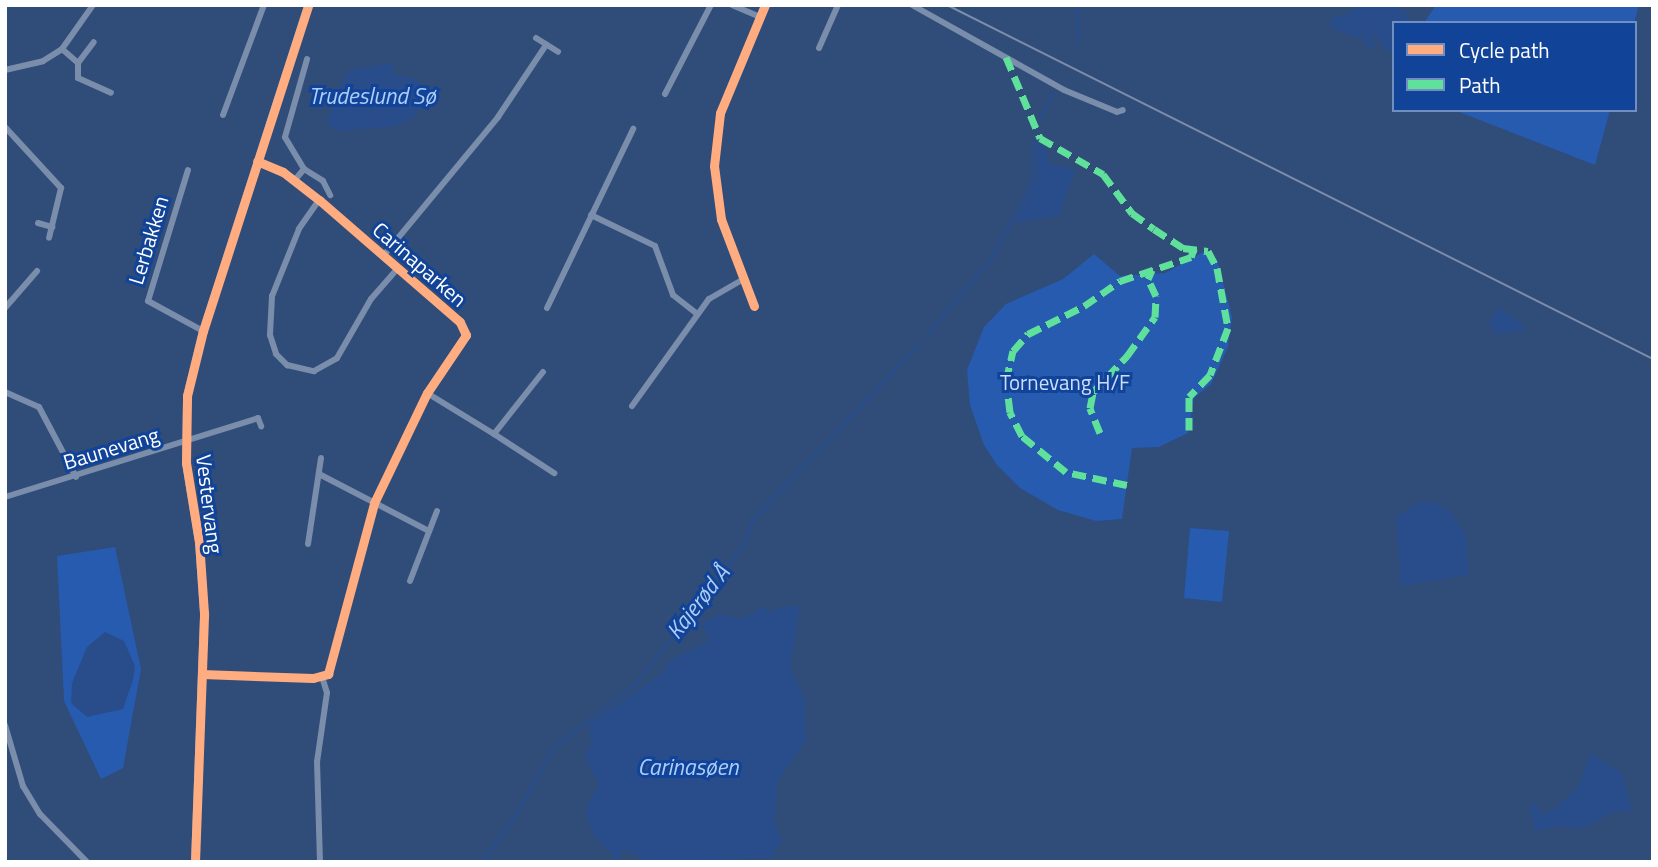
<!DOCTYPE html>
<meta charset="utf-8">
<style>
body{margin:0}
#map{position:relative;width:1658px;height:867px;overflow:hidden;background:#304c79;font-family:"Titillium Web",sans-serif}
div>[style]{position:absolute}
.green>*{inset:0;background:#265baf}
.water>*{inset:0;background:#294d8a}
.stream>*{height:2.5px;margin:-1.25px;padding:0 1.25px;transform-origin:1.25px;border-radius:1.25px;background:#294d8a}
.minor>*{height:6px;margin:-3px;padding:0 3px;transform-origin:3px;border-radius:3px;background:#7a8dab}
.tertiary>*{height:8px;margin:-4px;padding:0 4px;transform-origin:4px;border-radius:4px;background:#7a8dab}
.tram>*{height:2px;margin:-1px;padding:0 1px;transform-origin:1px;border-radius:1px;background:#7b8daa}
.quiet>*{height:7px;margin-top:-3.5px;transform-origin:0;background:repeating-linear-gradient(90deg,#60e19b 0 14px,transparent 0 21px)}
.cycleway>*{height:9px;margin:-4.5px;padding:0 4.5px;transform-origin:4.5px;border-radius:4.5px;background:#ffac80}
span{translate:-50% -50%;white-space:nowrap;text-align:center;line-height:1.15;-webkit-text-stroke:6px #114498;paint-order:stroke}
.street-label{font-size:21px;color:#fff}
.park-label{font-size:21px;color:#cadefe}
.water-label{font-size:23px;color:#aecdfa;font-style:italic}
.frame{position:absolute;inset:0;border:7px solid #fff;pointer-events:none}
.legend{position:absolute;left:1392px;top:21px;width:245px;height:91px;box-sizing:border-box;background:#114498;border:2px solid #708fc1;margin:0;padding:9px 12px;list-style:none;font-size:21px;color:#fff}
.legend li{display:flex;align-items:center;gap:14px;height:35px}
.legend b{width:35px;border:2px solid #708fc1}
</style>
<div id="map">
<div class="green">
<i style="clip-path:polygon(1436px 5px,1639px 5px,1634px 23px,1424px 23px)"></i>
<i style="clip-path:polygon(1454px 110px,1610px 110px,1595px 165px)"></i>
<i style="clip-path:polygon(1203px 252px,1217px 259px,1232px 317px,1228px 347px,1211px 384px,1194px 398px,1188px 433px,1159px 447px,1132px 448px,1122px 519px,1096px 521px,1058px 510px,1020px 488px,997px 465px,984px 445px,970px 405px,967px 370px,984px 327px,1006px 304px,1063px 279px,1094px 254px,1120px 276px,1165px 273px)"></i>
<i style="clip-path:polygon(1190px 528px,1229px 531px,1222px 602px,1184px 598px)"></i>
<i style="clip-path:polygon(115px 547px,141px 669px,123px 768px,101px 779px,64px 701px,57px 556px)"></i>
</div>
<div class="water">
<i style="clip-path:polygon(1357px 5px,1396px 5px,1409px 16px,1410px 23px,1394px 23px,1394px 52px,1385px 50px,1376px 34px,1372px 35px,1376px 47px,1369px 47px,1361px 38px,1370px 23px,1358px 38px,1334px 29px,1329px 23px,1333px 17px,1348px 14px)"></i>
<i style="clip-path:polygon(392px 63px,394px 75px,416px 79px,428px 97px,415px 117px,396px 126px,336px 131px,327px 123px,343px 79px,352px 69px)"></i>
<i style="clip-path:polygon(1037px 143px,1045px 145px,1049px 164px,1076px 169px,1059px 216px,1015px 223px,1037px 178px)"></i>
<i style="clip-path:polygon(1498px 307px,1523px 324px,1525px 329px,1498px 335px,1489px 324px)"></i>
<i style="clip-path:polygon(1434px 502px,1452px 513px,1466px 536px,1469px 575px,1401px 586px,1396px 517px,1417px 503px)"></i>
<i style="clip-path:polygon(765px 606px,768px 612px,785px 606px,800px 607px,790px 669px,805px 699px,806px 741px,778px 781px,774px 823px,782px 839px,772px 858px,642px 862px,641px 857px,622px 849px,619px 862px,593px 834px,585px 810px,599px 784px,584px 756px,591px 745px,589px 724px,661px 674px,671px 660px,710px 640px,701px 624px,719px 614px,742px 619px)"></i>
<i style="clip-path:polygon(105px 632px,124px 641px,135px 666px,133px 680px,123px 709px,87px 717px,71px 703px,72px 683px,87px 647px)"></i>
<i style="clip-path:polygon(1590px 753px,1622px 773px,1632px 811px,1614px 812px,1580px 829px,1560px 826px,1535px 831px,1530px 808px,1535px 802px,1542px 815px,1555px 809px,1579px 786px)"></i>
</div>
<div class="stream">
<i style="left:1077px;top:5px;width:36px;rotate:88deg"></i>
<i style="left:1039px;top:119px;width:30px;rotate:-63deg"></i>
<i style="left:927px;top:335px;width:102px;rotate:-50.2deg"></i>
<i style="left:992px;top:257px;width:85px;rotate:-61.9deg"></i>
<i style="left:1032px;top:182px;width:41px;rotate:-87.2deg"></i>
<i style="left:482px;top:862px;width:60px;rotate:-54.5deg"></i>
<i style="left:517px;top:813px;width:74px;rotate:-61deg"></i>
<i style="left:553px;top:748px;width:105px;rotate:-38.1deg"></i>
<i style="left:636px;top:683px;width:180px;rotate:-52.2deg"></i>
<i style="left:746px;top:541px;width:22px;rotate:-74deg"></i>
<i style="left:752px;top:520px;width:241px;rotate:-46.5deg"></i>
</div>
<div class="minor">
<i style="left:732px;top:5px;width:30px;rotate:23deg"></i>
<i style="left:912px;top:5px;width:174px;rotate:29.2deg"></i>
<i style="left:1064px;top:90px;width:57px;rotate:22.5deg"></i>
<i style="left:1117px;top:112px;width:6px;rotate:-18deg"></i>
<i style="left:536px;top:38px;width:26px;rotate:32deg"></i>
<i style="left:819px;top:48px;width:47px;rotate:-66.2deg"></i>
<i style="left:62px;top:49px;width:21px;rotate:41deg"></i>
<i style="left:78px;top:63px;width:15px;rotate:90deg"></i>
<i style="left:78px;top:78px;width:36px;rotate:24deg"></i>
<i style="left:78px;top:63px;width:26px;rotate:-53deg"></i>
<i style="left:5px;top:70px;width:39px;rotate:-13deg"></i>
<i style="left:43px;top:61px;width:22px;rotate:-32deg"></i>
<i style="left:62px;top:49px;width:54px;rotate:-54.8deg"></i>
<i style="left:665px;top:94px;width:100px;rotate:-62.7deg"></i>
<i style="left:223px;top:115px;width:117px;rotate:-69.6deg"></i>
<i style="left:5px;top:127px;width:83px;rotate:47.4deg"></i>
<i style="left:61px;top:188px;width:51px;rotate:103.5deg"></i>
<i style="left:304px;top:169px;width:37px;rotate:-121deg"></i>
<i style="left:285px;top:137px;width:81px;rotate:-74.2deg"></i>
<i style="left:188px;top:170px;width:137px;rotate:107deg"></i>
<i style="left:148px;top:301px;width:63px;rotate:28.6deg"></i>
<i style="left:294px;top:181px;width:16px;rotate:-50deg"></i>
<i style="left:304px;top:169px;width:22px;rotate:32deg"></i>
<i style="left:323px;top:181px;width:16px;rotate:63deg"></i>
<i style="left:319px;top:200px;width:35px;rotate:125deg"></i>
<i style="left:299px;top:229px;width:72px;rotate:111.9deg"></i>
<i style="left:272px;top:296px;width:39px;rotate:93deg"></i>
<i style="left:270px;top:335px;width:20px;rotate:72deg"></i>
<i style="left:276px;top:354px;width:16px;rotate:45deg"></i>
<i style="left:287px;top:365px;width:28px;rotate:13deg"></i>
<i style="left:314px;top:371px;width:26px;rotate:-29deg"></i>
<i style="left:337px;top:358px;width:68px;rotate:-60deg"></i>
<i style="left:371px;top:299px;width:41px;rotate:-48.9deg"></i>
<i style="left:591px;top:215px;width:71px;rotate:25.8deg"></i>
<i style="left:655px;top:246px;width:52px;rotate:69.8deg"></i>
<i style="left:673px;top:295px;width:31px;rotate:38deg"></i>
<i style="left:38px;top:223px;width:15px;rotate:16deg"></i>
<i style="left:384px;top:255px;width:179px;rotate:-50.4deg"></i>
<i style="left:498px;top:117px;width:87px;rotate:-56.3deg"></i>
<i style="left:754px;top:306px;width:93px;rotate:-110.8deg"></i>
<i style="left:721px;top:219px;width:53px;rotate:-97.5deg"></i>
<i style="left:714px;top:166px;width:53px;rotate:-83.5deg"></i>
<i style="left:720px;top:113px;width:117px;rotate:-67.4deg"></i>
<i style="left:5px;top:308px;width:49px;rotate:-49.1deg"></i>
<i style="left:547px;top:308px;width:199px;rotate:-64.3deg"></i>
<i style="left:5px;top:392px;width:37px;rotate:24deg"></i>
<i style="left:39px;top:407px;width:79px;rotate:62.1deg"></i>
<i style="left:427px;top:393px;width:79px;rotate:31.5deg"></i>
<i style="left:494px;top:434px;width:79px;rotate:-51.7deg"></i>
<i style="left:632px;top:406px;width:132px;rotate:-54.3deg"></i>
<i style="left:709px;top:299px;width:39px;rotate:-30deg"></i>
<i style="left:494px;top:434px;width:72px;rotate:33deg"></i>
<i style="left:319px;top:474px;width:124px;rotate:27.4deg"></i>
<i style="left:5px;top:497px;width:265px;rotate:-17.3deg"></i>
<i style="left:258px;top:418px;width:9px;rotate:69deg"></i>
<i style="left:308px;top:544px;width:87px;rotate:-81.4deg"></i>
<i style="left:410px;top:581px;width:75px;rotate:-68.9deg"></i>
<i style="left:202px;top:674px;width:111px;rotate:2.1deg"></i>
<i style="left:313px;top:678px;width:16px;rotate:-15deg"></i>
<i style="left:328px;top:674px;width:177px;rotate:-74.9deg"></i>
<i style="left:374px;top:503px;width:122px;rotate:-64.3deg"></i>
<i style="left:427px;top:393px;width:70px;rotate:-56.1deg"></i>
<i style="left:466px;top:335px;width:14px;rotate:-115deg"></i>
<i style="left:460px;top:322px;width:186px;rotate:-139.1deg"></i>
<i style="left:319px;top:200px;width:46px;rotate:-142.1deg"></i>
<i style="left:283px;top:172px;width:28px;rotate:-157deg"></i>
<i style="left:5px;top:725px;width:64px;rotate:73.6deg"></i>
<i style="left:23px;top:786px;width:33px;rotate:59deg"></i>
<i style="left:40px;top:814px;width:67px;rotate:45.6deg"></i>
<i style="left:320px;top:862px;width:100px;rotate:-91.7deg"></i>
<i style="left:317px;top:762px;width:70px;rotate:-81.8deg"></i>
<i style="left:327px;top:693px;width:17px;rotate:-107deg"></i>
</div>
<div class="tertiary">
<i style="left:195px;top:862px;width:249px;rotate:-87.9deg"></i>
<i style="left:204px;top:613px;width:71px;rotate:-94deg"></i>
<i style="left:199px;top:542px;width:80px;rotate:-99.3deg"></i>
<i style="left:186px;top:463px;width:67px;rotate:-89.1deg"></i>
<i style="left:187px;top:396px;width:67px;rotate:-76.2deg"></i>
<i style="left:203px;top:331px;width:342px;rotate:-72.1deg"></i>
</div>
<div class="tram">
<i style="left:947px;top:5px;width:790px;rotate:26.63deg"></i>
</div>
<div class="quiet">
<i style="left:1006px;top:57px;width:88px;rotate:67.2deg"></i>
<i style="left:1040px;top:138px;width:73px;rotate:29.7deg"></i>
<i style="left:1103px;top:174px;width:49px;rotate:53.4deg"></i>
<i style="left:1132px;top:213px;width:27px;rotate:36deg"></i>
<i style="left:1154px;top:229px;width:35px;rotate:33deg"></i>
<i style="left:1183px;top:248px;width:25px;rotate:7deg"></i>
<i style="left:1208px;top:251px;width:19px;rotate:62deg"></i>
<i style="left:1217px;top:268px;width:61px;rotate:79.6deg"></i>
<i style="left:1228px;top:328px;width:50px;rotate:111deg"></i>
<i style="left:1210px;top:375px;width:30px;rotate:134deg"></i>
<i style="left:1189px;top:397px;width:33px;rotate:90deg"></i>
<i style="left:1100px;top:433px;width:27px;rotate:-112deg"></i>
<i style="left:1090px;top:408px;width:16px;rotate:-79deg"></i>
<i style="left:1093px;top:392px;width:50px;rotate:-46.6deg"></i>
<i style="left:1127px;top:356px;width:48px;rotate:-54.3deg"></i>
<i style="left:1155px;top:317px;width:21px;rotate:-87deg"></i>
<i style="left:1156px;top:296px;width:19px;rotate:-115deg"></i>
<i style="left:1148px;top:279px;width:10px;rotate:-66deg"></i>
<i style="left:1127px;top:485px;width:62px;rotate:-168deg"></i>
<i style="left:1066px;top:472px;width:57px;rotate:-140.7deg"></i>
<i style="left:1022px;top:436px;width:27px;rotate:-117deg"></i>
<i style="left:1010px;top:412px;width:31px;rotate:-97deg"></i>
<i style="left:1006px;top:381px;width:31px;rotate:-77deg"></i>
<i style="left:1013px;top:351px;width:23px;rotate:-49deg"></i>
<i style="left:1028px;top:334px;width:63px;rotate:-26.6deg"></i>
<i style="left:1084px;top:306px;width:44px;rotate:-34.8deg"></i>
<i style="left:1120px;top:281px;width:75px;rotate:-18.7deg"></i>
<i style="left:1191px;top:257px;width:9px;rotate:-69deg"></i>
</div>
<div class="cycleway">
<i style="left:754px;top:306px;width:93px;rotate:-110.8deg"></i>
<i style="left:721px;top:219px;width:53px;rotate:-97.5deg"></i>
<i style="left:714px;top:166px;width:53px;rotate:-83.5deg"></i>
<i style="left:720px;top:113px;width:117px;rotate:-67.4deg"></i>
<i style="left:202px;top:674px;width:111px;rotate:2.1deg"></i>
<i style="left:313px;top:678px;width:16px;rotate:-15deg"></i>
<i style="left:328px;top:674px;width:177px;rotate:-74.9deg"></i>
<i style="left:374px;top:503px;width:122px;rotate:-64.3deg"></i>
<i style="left:427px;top:393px;width:70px;rotate:-56.1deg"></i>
<i style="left:466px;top:335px;width:14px;rotate:-115deg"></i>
<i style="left:460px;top:322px;width:186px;rotate:-139.1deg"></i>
<i style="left:319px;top:200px;width:46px;rotate:-142.1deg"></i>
<i style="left:283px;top:172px;width:28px;rotate:-157deg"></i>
<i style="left:195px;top:862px;width:249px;rotate:-87.9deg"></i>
<i style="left:204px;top:613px;width:71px;rotate:-94deg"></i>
<i style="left:199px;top:542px;width:80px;rotate:-99.3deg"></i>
<i style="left:186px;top:463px;width:67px;rotate:-89.1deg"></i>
<i style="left:187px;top:396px;width:67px;rotate:-76.2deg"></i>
<i style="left:203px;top:331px;width:342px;rotate:-72.1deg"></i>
</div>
<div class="street-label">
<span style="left:148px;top:240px;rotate:-73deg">Lerbakken</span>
<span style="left:420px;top:264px;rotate:41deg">Carinaparken</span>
<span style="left:111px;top:448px;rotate:-17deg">Baunevang</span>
<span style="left:210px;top:504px;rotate:83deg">Vestervang</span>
</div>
<div class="park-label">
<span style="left:1065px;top:382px">Tornevang H/F</span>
</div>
<div class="water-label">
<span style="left:372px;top:96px">Trudeslund Sø</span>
<span style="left:698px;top:602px;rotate:-52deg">Kajerød Å</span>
<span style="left:688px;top:767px">Carinasøen</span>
</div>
<div class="frame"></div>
<ul class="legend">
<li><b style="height:9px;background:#ffac80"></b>Cycle path</li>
<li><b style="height:9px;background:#60e19b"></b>Path</li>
</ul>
</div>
